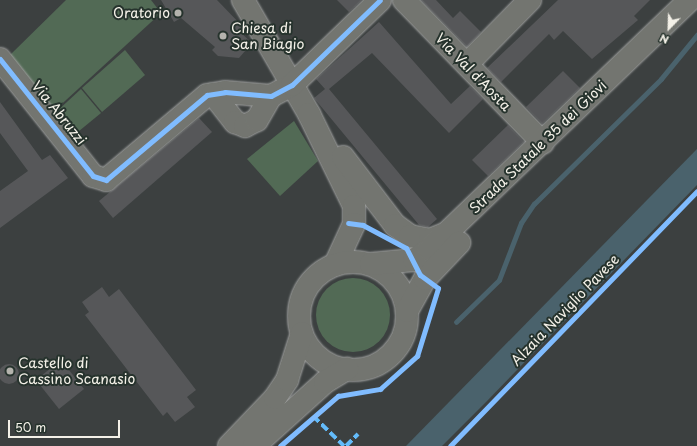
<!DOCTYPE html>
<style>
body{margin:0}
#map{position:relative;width:697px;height:446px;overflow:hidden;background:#3c4040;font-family:"Playpen Sans",sans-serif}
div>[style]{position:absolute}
.green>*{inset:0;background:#526a55}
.round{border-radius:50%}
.water>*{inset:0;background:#4a626c}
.stream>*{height:4.5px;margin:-2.25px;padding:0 2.25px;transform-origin:2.25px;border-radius:2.25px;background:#4a626c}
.building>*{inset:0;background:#565759}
.roads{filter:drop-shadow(0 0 1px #9fa09f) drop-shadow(0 0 1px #9fa09f)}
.minor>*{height:22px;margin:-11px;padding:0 11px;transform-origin:11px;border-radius:11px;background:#737570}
.major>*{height:22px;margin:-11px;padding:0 11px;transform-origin:11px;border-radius:11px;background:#737570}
.major>.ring{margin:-11px;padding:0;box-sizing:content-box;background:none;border:22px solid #737570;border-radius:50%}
.quiet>*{height:4px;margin-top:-2px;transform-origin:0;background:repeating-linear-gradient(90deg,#63bbfa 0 8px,transparent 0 12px)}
.cycleway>*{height:5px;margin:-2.5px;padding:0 2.5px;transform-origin:2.5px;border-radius:2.5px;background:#80bcff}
.dots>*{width:11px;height:11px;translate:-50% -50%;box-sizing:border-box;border:2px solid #26332d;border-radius:50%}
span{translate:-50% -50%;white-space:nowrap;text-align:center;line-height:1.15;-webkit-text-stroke:4px #26332d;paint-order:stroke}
.poi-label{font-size:14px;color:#f4f1e8}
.right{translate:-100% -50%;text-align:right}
.left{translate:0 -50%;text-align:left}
.street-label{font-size:14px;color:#f4f1e8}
.north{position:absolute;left:649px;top:8px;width:40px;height:40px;-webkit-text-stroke:3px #26332d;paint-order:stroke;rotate:203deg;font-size:11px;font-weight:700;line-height:16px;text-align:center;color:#f4f1e8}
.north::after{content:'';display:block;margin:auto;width:14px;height:18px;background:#f4f1e8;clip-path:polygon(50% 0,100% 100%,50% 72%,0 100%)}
.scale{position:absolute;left:8px;top:420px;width:112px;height:18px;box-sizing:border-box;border:2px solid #f4f1e8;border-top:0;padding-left:5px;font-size:12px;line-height:14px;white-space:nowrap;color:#f4f1e8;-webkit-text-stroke:3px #26332d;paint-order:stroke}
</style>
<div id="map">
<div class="green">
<i style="clip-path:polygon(66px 0,151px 0,161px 13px,53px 112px,9px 56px)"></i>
<i style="clip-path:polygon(125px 50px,145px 75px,102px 112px,82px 88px)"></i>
<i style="clip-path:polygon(81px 89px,101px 113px,73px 136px,55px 113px)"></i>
<i style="clip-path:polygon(294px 121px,318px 161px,280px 196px,247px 159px)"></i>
<i class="round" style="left:316px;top:278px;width:74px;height:74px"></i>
</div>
<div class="water">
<i style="clip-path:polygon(697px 149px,697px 185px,486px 402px,442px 446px,406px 446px)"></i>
</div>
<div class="stream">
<i style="left:456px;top:322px;width:60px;rotate:-44.3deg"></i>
<i style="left:499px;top:280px;width:61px;rotate:-68.9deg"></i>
<i style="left:521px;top:223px;width:23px;rotate:-56deg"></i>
<i style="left:534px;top:204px;width:178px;rotate:-44.5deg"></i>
<i style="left:661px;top:79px;width:57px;rotate:-50.7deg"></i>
</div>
<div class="building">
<i style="clip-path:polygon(161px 0,217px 0,244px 28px,240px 32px,252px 43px,239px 58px,218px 56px,212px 50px,215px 47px,181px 18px,174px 22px)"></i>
<i style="clip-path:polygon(337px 0,362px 0,349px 12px)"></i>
<i style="clip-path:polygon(421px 0,436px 0,453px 18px,460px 11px,481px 32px,467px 47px)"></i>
<i style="clip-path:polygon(558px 0,650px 0,634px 16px,638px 20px,592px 59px,563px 31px,554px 40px,549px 34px,501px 82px,487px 68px)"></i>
<i style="clip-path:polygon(379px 22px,451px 104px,470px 86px,483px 99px,449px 133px,372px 53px,329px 89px,437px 219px,428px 227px,419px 225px,314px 98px,325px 89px,316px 79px)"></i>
<i style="clip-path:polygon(563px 71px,580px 88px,542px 124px,526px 107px)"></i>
<i style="clip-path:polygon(0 102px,42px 160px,50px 155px,68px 178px,0 228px,0 191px,28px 171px,0 133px)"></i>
<i style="clip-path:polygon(199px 118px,212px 132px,113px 218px,99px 201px)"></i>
<i style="clip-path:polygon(508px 125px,524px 142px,488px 176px,472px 160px)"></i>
<i style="clip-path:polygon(102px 287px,109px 297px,119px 289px,196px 390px,187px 397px,195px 407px,175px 422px,167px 412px,163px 416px,85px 315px,89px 312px,82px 302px)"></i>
<i style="clip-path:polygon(61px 360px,84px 389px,59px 409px,36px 380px)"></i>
<i class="round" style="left:-1px;top:364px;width:20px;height:20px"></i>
</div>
<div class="roads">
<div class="minor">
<i style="left:243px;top:0;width:132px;rotate:59.9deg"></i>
<i style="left:309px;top:114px;width:102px;rotate:63.9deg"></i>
<i style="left:354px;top:206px;width:18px;rotate:90deg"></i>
<i style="left:354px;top:224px;width:45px;rotate:114.9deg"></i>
<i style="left:404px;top:0;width:199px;rotate:45.8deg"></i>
<i style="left:0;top:59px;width:149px;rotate:51.5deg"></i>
<i style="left:93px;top:176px;width:14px;rotate:17deg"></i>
<i style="left:106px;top:180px;width:132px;rotate:-40.1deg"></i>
<i style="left:207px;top:95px;width:18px;rotate:-9deg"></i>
<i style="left:225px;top:92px;width:46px;rotate:5deg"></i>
<i style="left:271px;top:96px;width:24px;rotate:-28deg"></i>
<i style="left:292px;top:85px;width:122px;rotate:-44deg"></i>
<i style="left:467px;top:64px;width:90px;rotate:-45.5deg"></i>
<i style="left:213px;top:94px;width:36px;rotate:52deg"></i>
<i style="left:235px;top:122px;width:11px;rotate:22deg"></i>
<i style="left:245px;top:126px;width:13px;rotate:-27deg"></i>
<i style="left:257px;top:120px;width:28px;rotate:-60deg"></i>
<i style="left:343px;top:157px;width:86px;rotate:52.6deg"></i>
<i style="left:395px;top:225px;width:19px;rotate:36deg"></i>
<i style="left:410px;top:236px;width:20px;rotate:11deg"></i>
<i style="left:430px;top:240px;width:24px;rotate:-22deg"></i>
</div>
<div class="major">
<i class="ring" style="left:299px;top:262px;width:86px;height:86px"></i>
<i style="left:371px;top:264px;width:43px;rotate:-5.3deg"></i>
<i style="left:414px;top:260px;width:19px;rotate:-35deg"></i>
<i style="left:430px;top:249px;width:360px;rotate:-43.8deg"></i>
<i style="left:407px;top:311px;width:37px;rotate:-61deg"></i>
<i style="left:425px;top:279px;width:50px;rotate:-46.6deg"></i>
<i style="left:229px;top:446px;width:66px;rotate:-46.2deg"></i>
<i style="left:275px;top:398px;width:22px;rotate:-56deg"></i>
<i style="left:287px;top:380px;width:49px;rotate:-72.3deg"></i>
<i style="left:254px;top:446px;width:96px;rotate:-42deg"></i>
<i style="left:325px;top:382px;width:26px;rotate:-31deg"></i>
</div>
</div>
<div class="quiet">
<i style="left:313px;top:416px;width:43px;rotate:44.1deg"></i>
<i style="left:346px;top:446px;width:17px;rotate:-45deg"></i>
</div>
<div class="cycleway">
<i style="left:0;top:59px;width:149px;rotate:51.5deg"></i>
<i style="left:93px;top:176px;width:14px;rotate:17deg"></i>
<i style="left:106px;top:180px;width:132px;rotate:-40.1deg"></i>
<i style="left:207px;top:95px;width:18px;rotate:-9deg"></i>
<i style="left:225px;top:92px;width:46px;rotate:5deg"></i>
<i style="left:271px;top:96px;width:24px;rotate:-28deg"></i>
<i style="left:292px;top:85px;width:122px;rotate:-44deg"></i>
<i style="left:280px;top:446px;width:77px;rotate:-40.8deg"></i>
<i style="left:338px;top:396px;width:43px;rotate:-9.5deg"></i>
<i style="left:380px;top:389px;width:50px;rotate:-41.7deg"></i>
<i style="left:417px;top:356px;width:71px;rotate:-72.8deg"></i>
<i style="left:438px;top:288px;width:22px;rotate:-144deg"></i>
<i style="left:420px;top:275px;width:30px;rotate:-117deg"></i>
<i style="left:406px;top:248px;width:49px;rotate:-151.9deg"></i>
<i style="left:363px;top:225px;width:15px;rotate:-172deg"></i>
<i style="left:450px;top:446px;width:355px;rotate:-45.9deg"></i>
</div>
<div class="dots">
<i style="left:178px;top:13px;background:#b4b3ad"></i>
<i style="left:223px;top:36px;background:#b4b3ad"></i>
<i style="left:10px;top:371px;background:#b4b3ad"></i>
</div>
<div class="poi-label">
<span class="right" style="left:170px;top:13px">Oratorio</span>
<span class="left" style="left:231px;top:36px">Chiesa di<br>San Biagio</span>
<span class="left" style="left:18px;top:371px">Castello di<br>Cassino Scanasio</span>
</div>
<div class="street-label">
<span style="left:473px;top:72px;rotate:46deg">Via Val d'Aosta</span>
<span style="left:59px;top:113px;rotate:51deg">Via Abruzzi</span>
<span style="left:538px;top:147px;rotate:-44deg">Strada Statale 35 dei Giovi</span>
<span style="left:565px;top:310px;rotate:-46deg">Alzaia Naviglio Pavese</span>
</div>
<div class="north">N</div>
<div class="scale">50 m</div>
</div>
